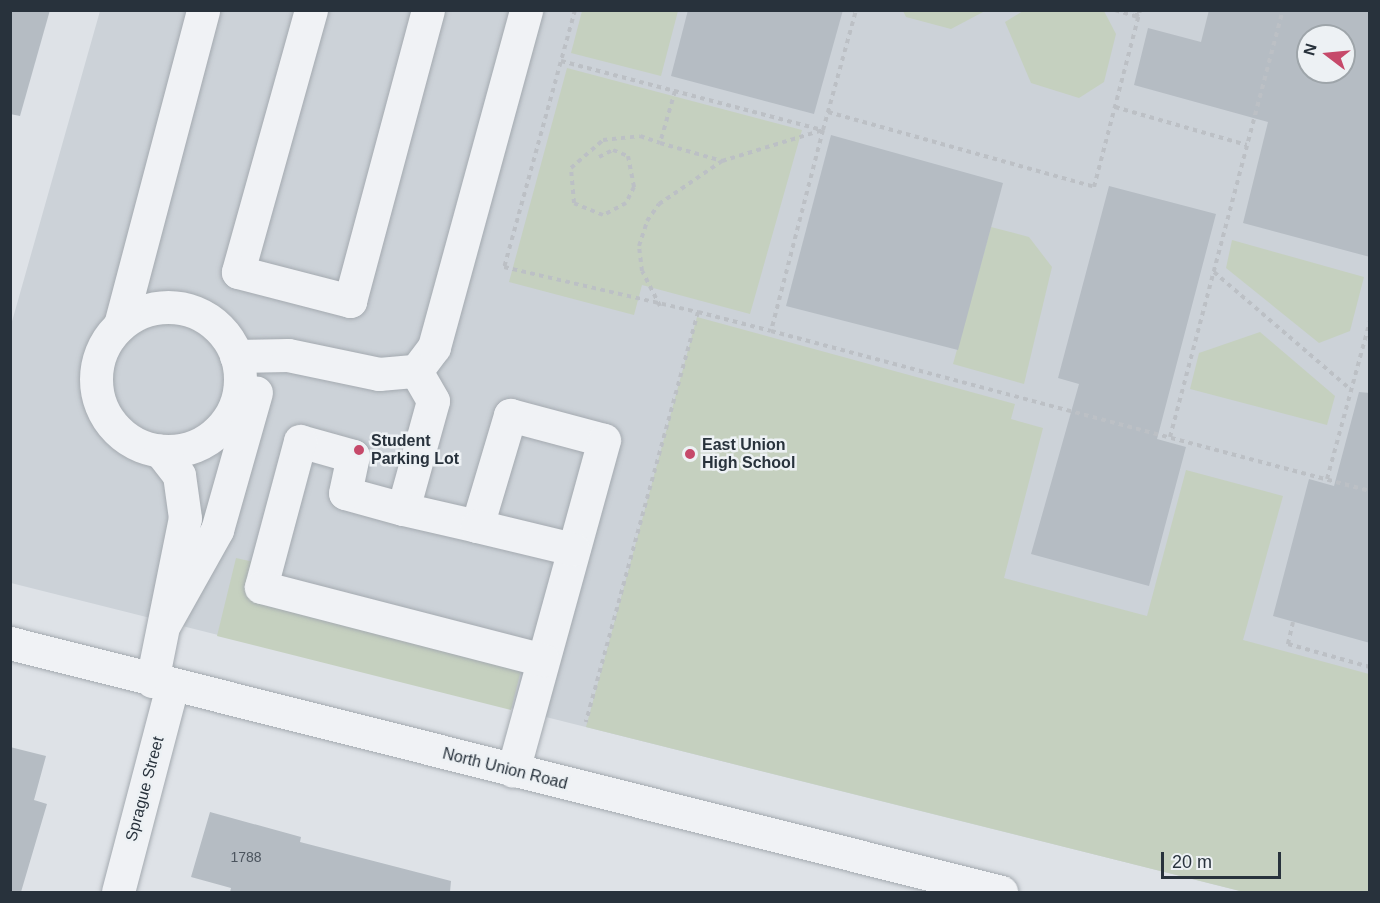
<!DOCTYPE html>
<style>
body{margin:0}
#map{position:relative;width:1380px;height:903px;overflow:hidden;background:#dee2e7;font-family:Helvetica,sans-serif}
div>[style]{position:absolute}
.built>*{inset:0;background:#ccd2d8}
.green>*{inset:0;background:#c5d0bf}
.building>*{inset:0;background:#b5bcc3}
.path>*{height:4px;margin-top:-2px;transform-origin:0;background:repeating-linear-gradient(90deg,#bcc0c5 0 4.5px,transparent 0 9px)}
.roads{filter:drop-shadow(0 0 2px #a4aab0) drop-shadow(0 0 2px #a4aab0)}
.minor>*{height:33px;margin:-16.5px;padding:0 16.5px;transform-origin:16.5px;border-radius:16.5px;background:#f0f2f5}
.minor>.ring{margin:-16.5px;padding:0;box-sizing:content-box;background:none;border:33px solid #f0f2f5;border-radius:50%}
.dots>*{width:16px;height:16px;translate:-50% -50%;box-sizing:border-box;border:3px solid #edf1f4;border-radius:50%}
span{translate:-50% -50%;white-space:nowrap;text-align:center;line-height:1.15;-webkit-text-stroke:5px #edf1f4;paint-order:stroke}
.number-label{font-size:14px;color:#4b545e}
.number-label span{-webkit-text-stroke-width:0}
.poi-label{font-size:16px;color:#28323c;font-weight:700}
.left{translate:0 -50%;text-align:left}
.street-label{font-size:16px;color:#28323c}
.frame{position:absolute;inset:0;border:12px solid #28323c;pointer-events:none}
.north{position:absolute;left:1296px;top:24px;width:60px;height:60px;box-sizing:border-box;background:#edf1f4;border:2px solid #9ea5aa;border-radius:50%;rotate:286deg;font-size:16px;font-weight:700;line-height:24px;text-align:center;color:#28323c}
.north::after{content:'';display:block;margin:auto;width:21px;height:27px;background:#c6496a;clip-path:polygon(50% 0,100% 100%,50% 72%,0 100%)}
.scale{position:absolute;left:1161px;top:852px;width:120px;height:27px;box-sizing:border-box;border:3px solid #28323c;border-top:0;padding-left:8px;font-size:18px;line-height:21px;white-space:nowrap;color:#28323c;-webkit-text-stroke:4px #edf1f4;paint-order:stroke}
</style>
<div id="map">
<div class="built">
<i style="clip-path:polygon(evenodd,100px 11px,1369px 11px,1369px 892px,1244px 892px,11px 583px,11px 325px,100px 11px,1308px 36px,1344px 36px,1344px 72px,1308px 72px,1308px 36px)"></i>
</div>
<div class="green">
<i style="clip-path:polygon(582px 11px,678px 11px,661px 76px,571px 53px)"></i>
<i style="clip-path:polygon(903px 11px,985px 11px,951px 29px,906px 17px)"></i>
<i style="clip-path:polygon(1023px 11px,1104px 11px,1116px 34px,1104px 82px,1079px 98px,1031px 83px,1005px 22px)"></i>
<i style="clip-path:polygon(567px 68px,802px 130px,750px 314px,642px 285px,634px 315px,509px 282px)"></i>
<i style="clip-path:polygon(991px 227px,1029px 237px,1052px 267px,1024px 384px,953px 364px)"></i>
<i style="clip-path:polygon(1232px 240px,1364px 277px,1350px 331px,1319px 343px,1226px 268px)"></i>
<i style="clip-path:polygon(697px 317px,1015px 404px,1011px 419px,1043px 428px,1004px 578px,1147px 616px,1186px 470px,1283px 496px,1243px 640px,1369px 674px,1369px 892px,1244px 892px,586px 727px)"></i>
<i style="clip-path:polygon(1260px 332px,1335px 396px,1327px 425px,1190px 389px,1199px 353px)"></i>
<i style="clip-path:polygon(236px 558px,275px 567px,267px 598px,523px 662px,511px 710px,217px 636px)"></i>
</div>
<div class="building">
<i style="clip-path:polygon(10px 10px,50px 10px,20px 116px,10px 114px)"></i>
<i style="clip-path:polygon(688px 10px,843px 10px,814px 114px,671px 76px)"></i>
<i style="clip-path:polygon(evenodd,1209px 10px,1370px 10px,1370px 257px,1243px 223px,1268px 122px,1134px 85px,1148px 28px,1201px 42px,1209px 10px,1308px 36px,1344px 36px,1344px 72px,1308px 72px,1308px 36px)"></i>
<i style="clip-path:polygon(831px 135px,1003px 183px,958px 350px,786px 306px)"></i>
<i style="clip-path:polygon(1109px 186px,1216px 214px,1157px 439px,1186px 447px,1149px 586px,1031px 554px,1079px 384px,1058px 378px)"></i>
<i style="clip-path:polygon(1359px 392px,1370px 393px,1370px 643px,1273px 616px,1309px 479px,1334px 486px)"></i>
<i style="clip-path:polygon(10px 747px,46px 756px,34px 800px,47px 804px,21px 892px,10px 892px)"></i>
<i style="clip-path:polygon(210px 812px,301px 837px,300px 842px,451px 881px,450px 892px,230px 892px,231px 888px,191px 877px)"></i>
</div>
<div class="path">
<i style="left:575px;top:10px;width:267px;rotate:105.4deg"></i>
<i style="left:504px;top:267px;width:199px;rotate:13.1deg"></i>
<i style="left:698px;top:312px;width:425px;rotate:105.3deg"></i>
<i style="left:1115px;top:10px;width:24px;rotate:17deg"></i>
<i style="left:1138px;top:17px;width:8px;rotate:-113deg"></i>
<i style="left:561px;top:61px;width:271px;rotate:14.8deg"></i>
<i style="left:823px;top:130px;width:208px;rotate:104.5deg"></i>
<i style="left:771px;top:331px;width:620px;rotate:14.96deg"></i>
<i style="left:675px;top:91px;width:54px;rotate:106.1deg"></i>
<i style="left:660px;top:143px;width:65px;rotate:16.2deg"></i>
<i style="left:1115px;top:107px;width:137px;rotate:16.1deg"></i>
<i style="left:828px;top:112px;width:276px;rotate:15.7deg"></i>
<i style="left:1094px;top:187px;width:183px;rotate:-75.4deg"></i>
<i style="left:599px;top:157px;width:16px;rotate:-27deg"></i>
<i style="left:613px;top:150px;width:16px;rotate:22deg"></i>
<i style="left:628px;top:156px;width:32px;rotate:79deg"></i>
<i style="left:634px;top:187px;width:18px;rotate:117deg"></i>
<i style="left:626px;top:203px;width:26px;rotate:152deg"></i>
<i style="left:603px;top:215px;width:31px;rotate:-158deg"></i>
<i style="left:574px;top:203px;width:35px;rotate:-95deg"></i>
<i style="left:571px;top:168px;width:43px;rotate:-41.2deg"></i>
<i style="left:603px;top:140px;width:37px;rotate:-6deg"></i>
<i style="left:640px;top:136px;width:21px;rotate:19deg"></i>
<i style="left:1214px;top:272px;width:181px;rotate:40.7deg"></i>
<i style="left:660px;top:306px;width:39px;rotate:-117deg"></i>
<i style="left:642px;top:271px;width:25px;rotate:-97deg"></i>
<i style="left:639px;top:246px;width:26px;rotate:-72deg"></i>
<i style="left:647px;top:221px;width:21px;rotate:-55deg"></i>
<i style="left:659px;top:204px;width:76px;rotate:-34.3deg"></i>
<i style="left:722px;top:161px;width:106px;rotate:-17.1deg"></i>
<i style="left:823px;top:130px;width:124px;rotate:-74.6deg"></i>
<i style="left:698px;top:312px;width:75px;rotate:14.6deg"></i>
<i style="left:1170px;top:437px;width:442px;rotate:-75.2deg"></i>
<i style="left:1327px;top:479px;width:164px;rotate:-74.8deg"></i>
<i style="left:1293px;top:622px;width:23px;rotate:103deg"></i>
<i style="left:1288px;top:644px;width:85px;rotate:15.7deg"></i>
</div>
<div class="roads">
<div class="minor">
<i style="left:311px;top:10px;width:272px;rotate:105.6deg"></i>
<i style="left:238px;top:272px;width:116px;rotate:14.5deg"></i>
<i style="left:350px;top:301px;width:301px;rotate:-75deg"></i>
<i class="ring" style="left:96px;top:307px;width:111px;height:111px"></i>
<i style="left:120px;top:325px;width:326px;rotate:-75.2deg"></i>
<i style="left:236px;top:356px;width:52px;rotate:-1.1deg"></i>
<i style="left:288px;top:355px;width:93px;rotate:11.8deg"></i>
<i style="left:379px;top:374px;width:37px;rotate:-5deg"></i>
<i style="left:416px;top:371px;width:30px;rotate:-53deg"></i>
<i style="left:434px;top:347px;width:349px;rotate:-74.7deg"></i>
<i style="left:416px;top:371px;width:34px;rotate:60deg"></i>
<i style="left:433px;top:401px;width:112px;rotate:105.5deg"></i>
<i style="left:403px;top:509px;width:76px;rotate:12.9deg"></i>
<i style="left:477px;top:526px;width:116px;rotate:-73.4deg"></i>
<i style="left:510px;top:415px;width:97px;rotate:14.9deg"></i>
<i style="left:604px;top:440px;width:343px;rotate:105.4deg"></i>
<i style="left:403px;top:509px;width:60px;rotate:-164.6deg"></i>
<i style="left:345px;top:493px;width:38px;rotate:-78deg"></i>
<i style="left:353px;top:456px;width:55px;rotate:-164.2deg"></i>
<i style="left:300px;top:441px;width:151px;rotate:105deg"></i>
<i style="left:261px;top:587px;width:291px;rotate:14.5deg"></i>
<i style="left:477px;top:526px;width:99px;rotate:13.5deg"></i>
<i style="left:165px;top:623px;width:107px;rotate:-60.8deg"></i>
<i style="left:217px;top:530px;width:143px;rotate:-74.2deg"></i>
<i style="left:10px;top:643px;width:1022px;rotate:14.1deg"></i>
<i style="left:152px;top:681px;width:166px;rotate:-78.6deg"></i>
<i style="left:185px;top:518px;width:43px;rotate:-97.9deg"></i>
<i style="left:179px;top:475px;width:31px;rotate:-128deg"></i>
<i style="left:118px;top:892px;width:213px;rotate:-75.3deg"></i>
</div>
</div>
<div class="dots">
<i style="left:359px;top:450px;background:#c6496a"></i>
<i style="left:690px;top:454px;background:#c6496a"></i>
</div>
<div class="number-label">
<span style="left:246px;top:857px">1788</span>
</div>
<div class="poi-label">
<span class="left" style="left:371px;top:450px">Student<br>Parking Lot</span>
<span class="left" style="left:702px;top:454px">East Union<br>High School</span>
</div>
<div class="street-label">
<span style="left:505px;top:769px;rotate:14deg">North Union Road</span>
<span style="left:145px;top:789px;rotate:-75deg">Sprague Street</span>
</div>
<div class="frame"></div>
<div class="north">N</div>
<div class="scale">20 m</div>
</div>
